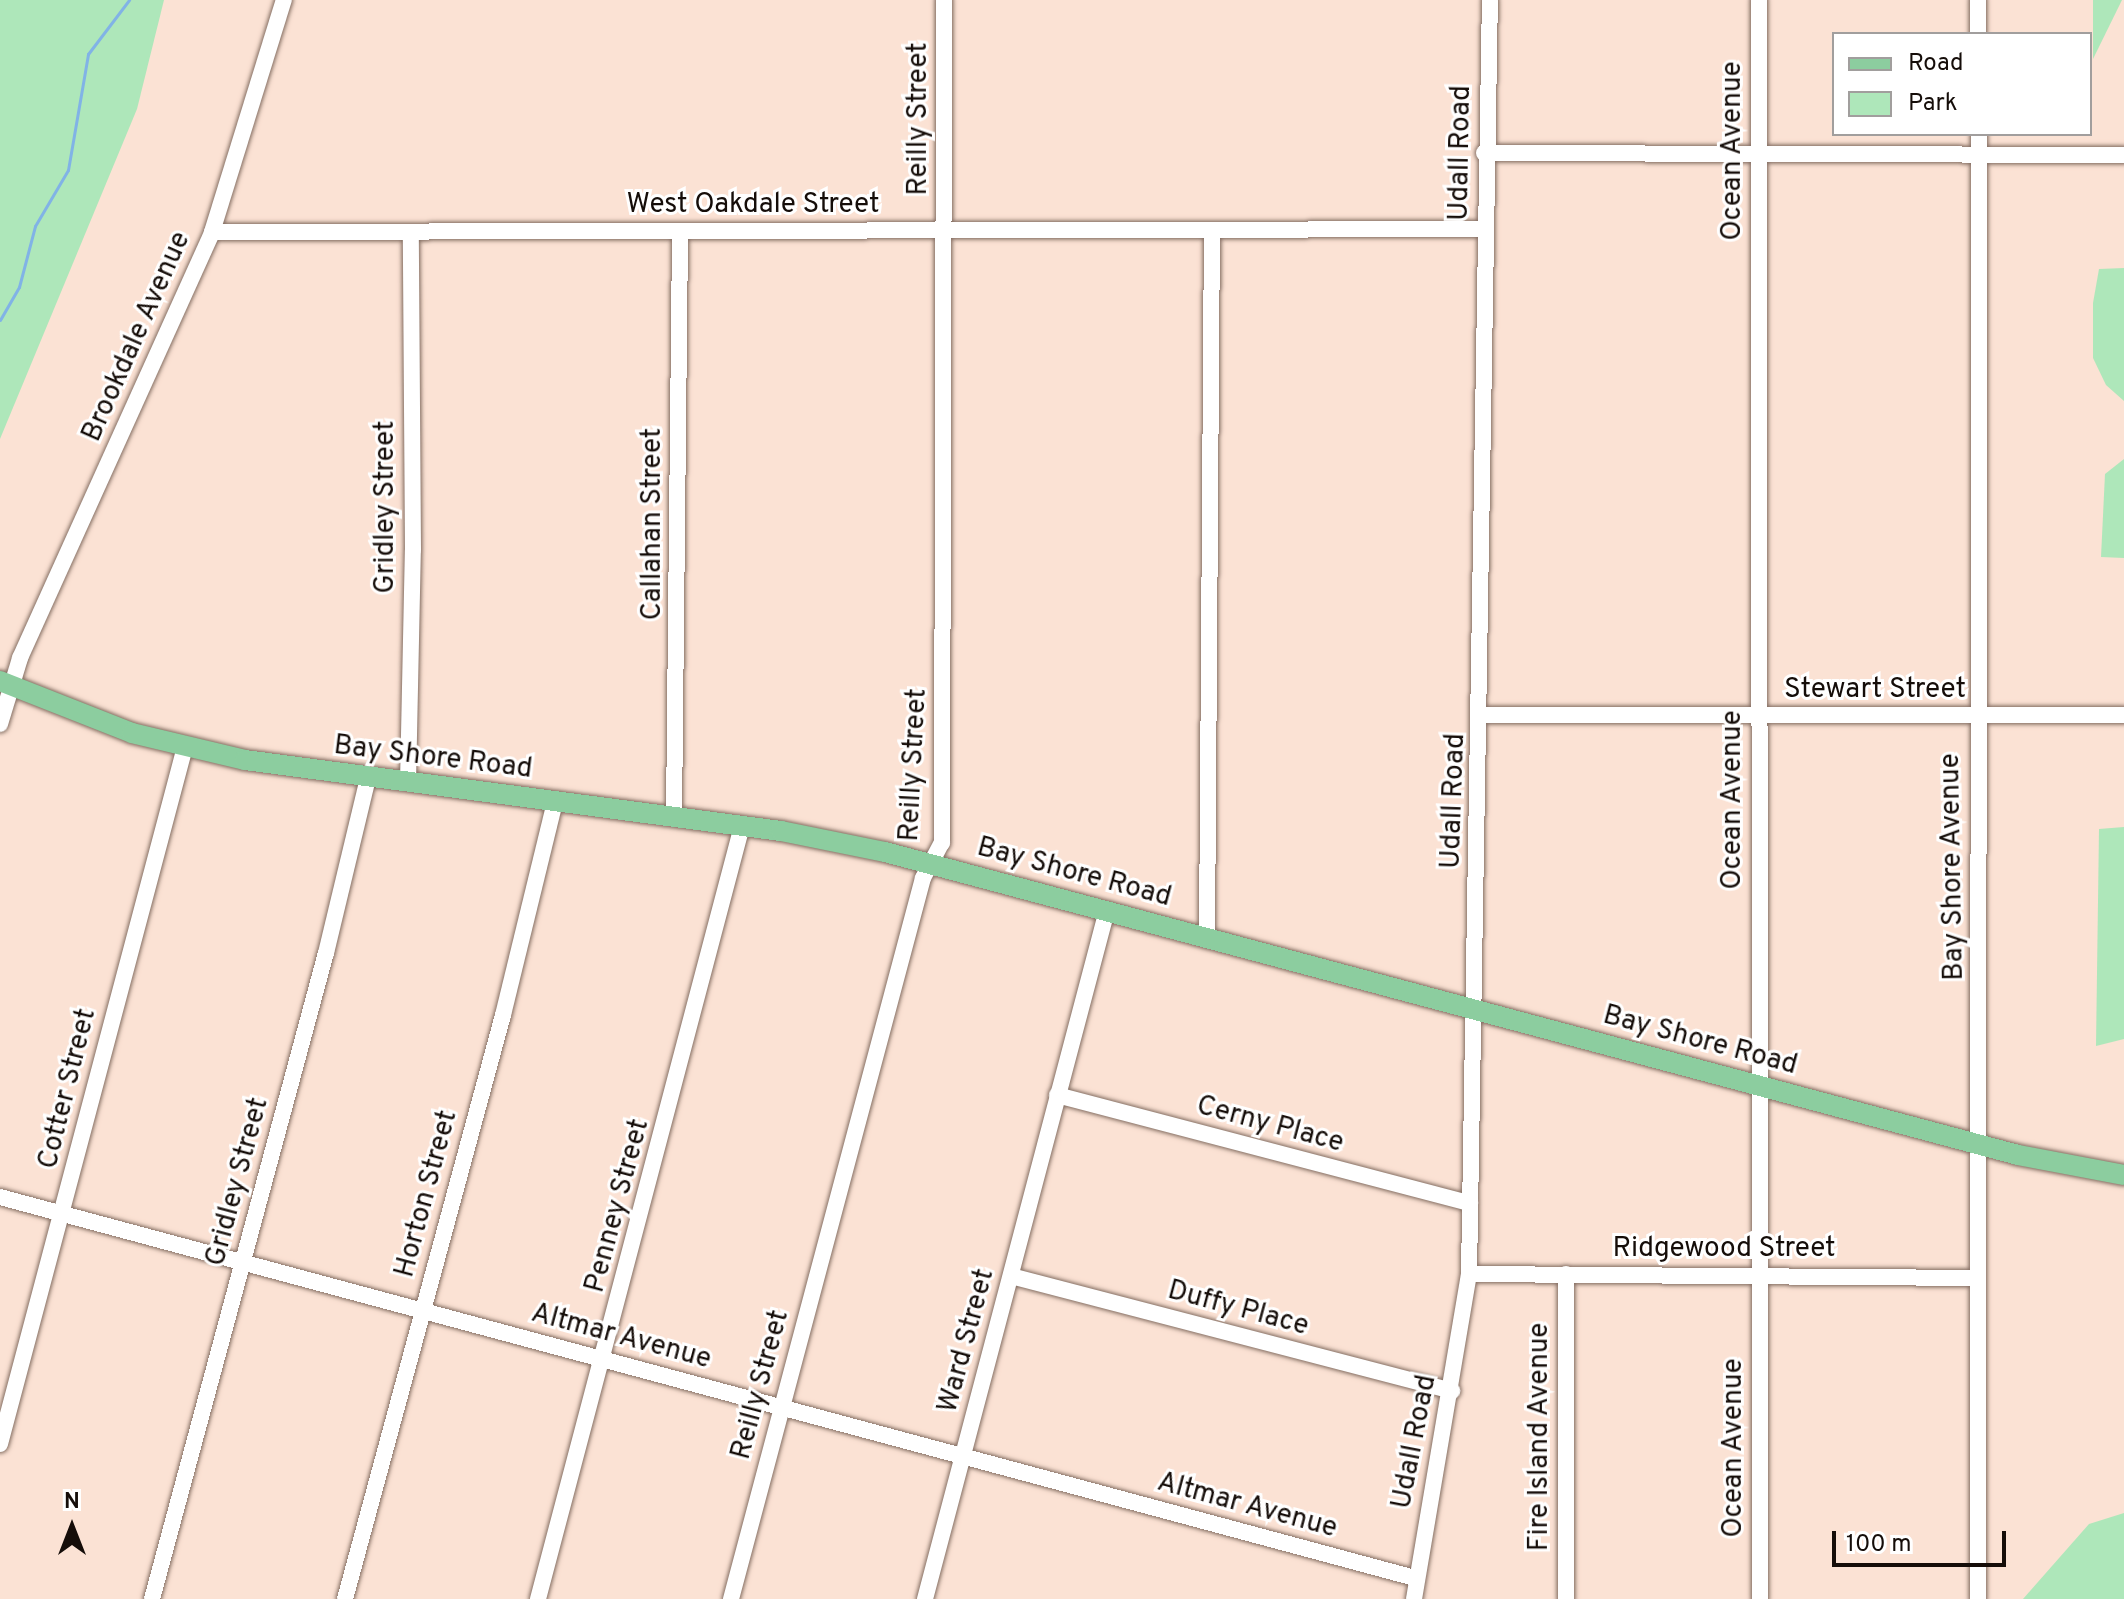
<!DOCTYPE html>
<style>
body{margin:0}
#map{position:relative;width:2124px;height:1599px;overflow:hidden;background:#fbe2d4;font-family:Overpass,sans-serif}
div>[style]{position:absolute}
.green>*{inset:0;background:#aee7ba}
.stream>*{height:3px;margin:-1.5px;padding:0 1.5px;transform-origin:1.5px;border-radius:1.5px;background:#81b3e6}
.roads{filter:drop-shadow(0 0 2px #846e62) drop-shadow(0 0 2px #846e62)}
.minor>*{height:16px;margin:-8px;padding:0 8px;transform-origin:8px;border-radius:8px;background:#fff}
.major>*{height:20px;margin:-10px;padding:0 10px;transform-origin:10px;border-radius:10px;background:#8ccd9f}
span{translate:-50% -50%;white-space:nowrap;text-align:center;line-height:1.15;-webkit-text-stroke:6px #fff;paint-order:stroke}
.street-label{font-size:28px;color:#150d09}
.legend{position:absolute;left:1832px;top:32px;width:260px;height:104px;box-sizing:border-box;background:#fff;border:2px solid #a19e9d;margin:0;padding:10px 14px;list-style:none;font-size:24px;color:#150d09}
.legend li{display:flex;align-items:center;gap:16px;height:40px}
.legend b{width:40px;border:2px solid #a19e9d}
.north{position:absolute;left:32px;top:1487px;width:80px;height:80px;-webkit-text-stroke:6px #fff;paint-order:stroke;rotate:0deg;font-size:22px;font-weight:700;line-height:32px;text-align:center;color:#150d09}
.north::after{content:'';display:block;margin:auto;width:28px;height:36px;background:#150d09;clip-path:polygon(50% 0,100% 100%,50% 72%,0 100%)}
.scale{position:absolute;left:1832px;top:1531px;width:174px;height:36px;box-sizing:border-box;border:4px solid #150d09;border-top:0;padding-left:10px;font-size:24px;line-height:28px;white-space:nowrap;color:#150d09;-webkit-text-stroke:6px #fff;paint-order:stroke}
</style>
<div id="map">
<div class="green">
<i style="clip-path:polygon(0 0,164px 0,137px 109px,0 439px)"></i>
<i style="clip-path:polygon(2093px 0,2122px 0,2093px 59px)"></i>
<i style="clip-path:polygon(2124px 268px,2124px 401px,2106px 385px,2093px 358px,2093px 303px,2099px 269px)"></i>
<i style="clip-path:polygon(2124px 459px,2124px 558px,2101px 557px,2105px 474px)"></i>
<i style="clip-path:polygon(2124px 827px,2124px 1039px,2096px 1046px,2099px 829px)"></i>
<i style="clip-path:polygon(2124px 1513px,2124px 1599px,2023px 1599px,2089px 1524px)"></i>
</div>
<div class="stream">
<i style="left:0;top:320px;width:38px;rotate:-60deg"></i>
<i style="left:19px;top:287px;width:63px;rotate:-75.3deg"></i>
<i style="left:35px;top:226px;width:65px;rotate:-59.5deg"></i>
<i style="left:68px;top:170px;width:118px;rotate:-80.2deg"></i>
<i style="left:88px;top:54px;width:68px;rotate:-52.8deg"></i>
</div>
<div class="roads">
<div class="minor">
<i style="left:1759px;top:0;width:1599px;rotate:89.96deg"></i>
<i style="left:1978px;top:0;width:34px;rotate:90deg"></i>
<i style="left:1484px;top:153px;width:640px;rotate:0.18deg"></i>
<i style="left:212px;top:232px;width:1274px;rotate:-0.13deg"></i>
<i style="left:1482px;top:715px;width:642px"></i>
<i style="left:0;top:724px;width:69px;rotate:-73.1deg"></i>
<i style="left:20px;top:658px;width:467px;rotate:-65.7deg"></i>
<i style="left:212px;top:232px;width:243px;rotate:-72.8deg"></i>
<i style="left:408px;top:783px;width:233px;rotate:-88.8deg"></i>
<i style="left:413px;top:550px;width:318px;rotate:-90.4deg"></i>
<i style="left:674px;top:817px;width:585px;rotate:-89.41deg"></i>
<i style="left:1207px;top:938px;width:708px;rotate:-89.6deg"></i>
<i style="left:1057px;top:1095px;width:427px;rotate:14.7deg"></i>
<i style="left:0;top:1197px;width:1465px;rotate:15.07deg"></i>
<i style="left:1469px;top:1274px;width:509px;rotate:0.45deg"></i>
<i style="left:1011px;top:1276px;width:456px;rotate:14.6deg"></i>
<i style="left:0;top:1444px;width:721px;rotate:-75.14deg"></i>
<i style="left:152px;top:1599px;width:669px;rotate:-74.93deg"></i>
<i style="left:326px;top:953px;width:180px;rotate:-76.5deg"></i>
<i style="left:345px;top:1599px;width:605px;rotate:-74.86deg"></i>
<i style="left:503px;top:1015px;width:220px;rotate:-76.3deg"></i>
<i style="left:538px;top:1599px;width:799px;rotate:-75.22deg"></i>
<i style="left:731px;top:1599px;width:746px;rotate:-75.09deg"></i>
<i style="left:923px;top:878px;width:40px;rotate:-62deg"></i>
<i style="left:942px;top:843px;width:843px;rotate:-89.86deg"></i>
<i style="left:925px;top:1599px;width:713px;rotate:-75.2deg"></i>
<i style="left:1414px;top:1599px;width:330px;rotate:-80.4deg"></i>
<i style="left:1469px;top:1274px;width:1274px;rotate:-89.06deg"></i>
<i style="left:1566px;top:1599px;width:325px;rotate:-90deg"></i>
<i style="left:1978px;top:1599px;width:1465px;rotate:-89.96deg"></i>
</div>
<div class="major">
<i style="left:0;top:681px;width:142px;rotate:21.5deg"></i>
<i style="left:132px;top:733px;width:116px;rotate:13.4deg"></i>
<i style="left:245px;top:760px;width:541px;rotate:7.55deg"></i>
<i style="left:781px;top:831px;width:106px;rotate:11.4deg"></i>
<i style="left:885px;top:852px;width:1173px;rotate:14.97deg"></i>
<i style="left:2018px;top:1155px;width:108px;rotate:10.7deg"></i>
</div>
</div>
<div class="street-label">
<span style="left:919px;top:119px;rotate:-90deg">Reilly Street</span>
<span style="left:1733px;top:151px;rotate:-90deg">Ocean Avenue</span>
<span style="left:1461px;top:153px;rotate:-89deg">Udall Road</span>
<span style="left:753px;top:205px">West Oakdale Street</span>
<span style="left:137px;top:337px;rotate:-66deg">Brookdale Avenue</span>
<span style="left:386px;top:507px;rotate:-90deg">Gridley Street</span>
<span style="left:653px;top:524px;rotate:-90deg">Callahan Street</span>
<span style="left:1875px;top:690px">Stewart Street</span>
<span style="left:433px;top:758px;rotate:7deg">Bay Shore Road</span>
<span style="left:914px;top:765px;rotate:-87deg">Reilly Street</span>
<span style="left:1733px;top:800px;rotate:-90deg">Ocean Avenue</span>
<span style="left:1454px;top:801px;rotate:-88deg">Udall Road</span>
<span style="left:1953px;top:867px;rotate:-91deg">Bay Shore Avenue</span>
<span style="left:1074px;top:873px;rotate:15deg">Bay Shore Road</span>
<span style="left:1700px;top:1041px;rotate:15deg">Bay Shore Road</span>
<span style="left:68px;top:1089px;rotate:-76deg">Cotter Street</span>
<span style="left:1270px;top:1125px;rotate:15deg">Cerny Place</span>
<span style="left:238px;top:1182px;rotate:-75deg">Gridley Street</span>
<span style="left:427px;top:1194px;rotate:-75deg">Horton Street</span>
<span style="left:618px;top:1206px;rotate:-75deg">Penney Street</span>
<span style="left:1724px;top:1249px">Ridgewood Street</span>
<span style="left:1238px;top:1309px;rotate:15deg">Duffy Place</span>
<span style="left:621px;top:1337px;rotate:15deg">Altmar Avenue</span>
<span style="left:967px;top:1341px;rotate:-75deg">Ward Street</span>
<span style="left:761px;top:1385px;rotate:-75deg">Reilly Street</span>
<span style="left:1540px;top:1437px;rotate:-90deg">Fire Island Avenue</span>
<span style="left:1415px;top:1442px;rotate:-79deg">Udall Road</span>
<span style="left:1734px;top:1448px;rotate:-90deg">Ocean Avenue</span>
<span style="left:1247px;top:1506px;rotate:15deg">Altmar Avenue</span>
</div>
<ul class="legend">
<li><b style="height:10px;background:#8ccd9f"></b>Road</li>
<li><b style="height:22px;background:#aee7ba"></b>Park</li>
</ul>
<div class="north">N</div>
<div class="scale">100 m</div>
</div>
